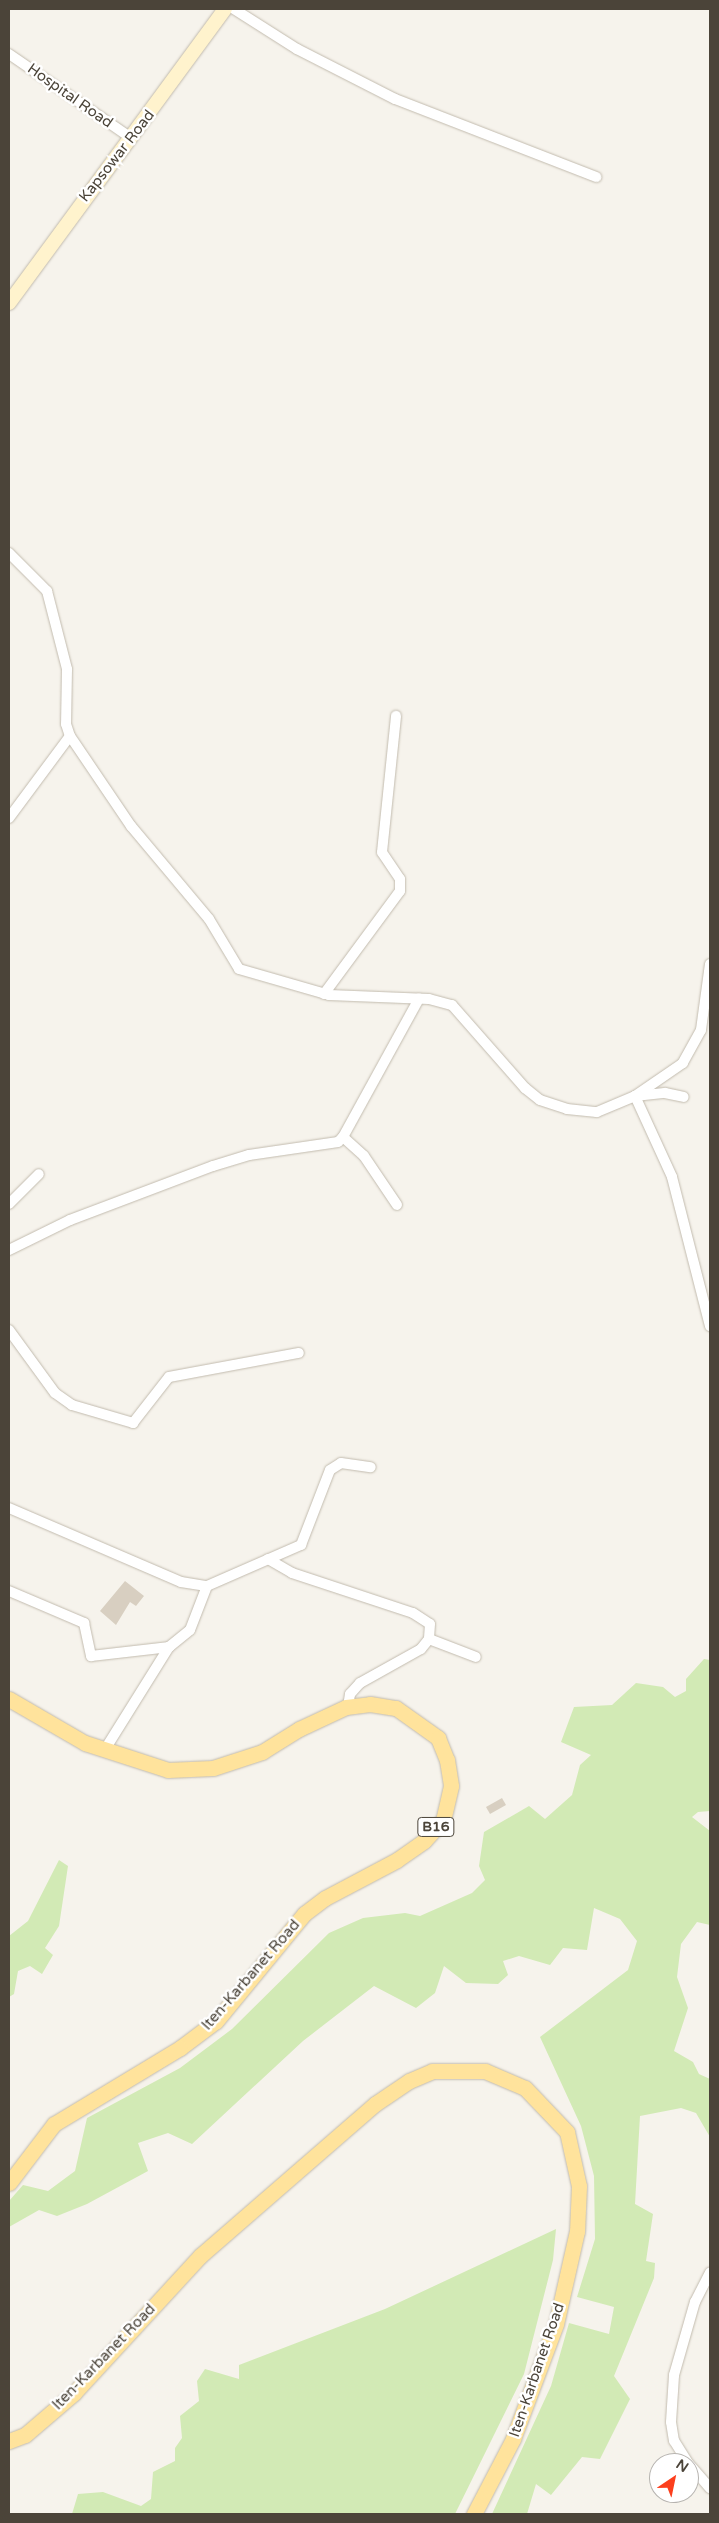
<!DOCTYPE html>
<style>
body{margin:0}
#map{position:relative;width:719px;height:2523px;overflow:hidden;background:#f6f3ec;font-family:"Varela Round",sans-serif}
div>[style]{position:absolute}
.green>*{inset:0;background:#d2eab5}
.building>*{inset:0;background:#d8cfc1}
.roads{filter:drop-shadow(0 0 1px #c2bbae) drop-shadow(0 0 1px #c2bbae)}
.minor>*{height:10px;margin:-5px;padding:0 5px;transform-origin:5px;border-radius:5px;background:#fff}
.secondary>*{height:14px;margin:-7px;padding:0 7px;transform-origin:7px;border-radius:7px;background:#fff3cd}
.primary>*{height:15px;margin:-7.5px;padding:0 7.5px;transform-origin:7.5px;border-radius:7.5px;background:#ffe39c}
span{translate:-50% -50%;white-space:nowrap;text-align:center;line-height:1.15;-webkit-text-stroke:5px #fff;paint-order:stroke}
.shield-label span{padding:1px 4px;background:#fff;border:1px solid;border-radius:4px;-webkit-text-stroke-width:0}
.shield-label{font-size:14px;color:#4b4439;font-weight:700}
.street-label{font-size:15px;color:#4b4439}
.frame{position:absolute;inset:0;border:10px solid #4b4439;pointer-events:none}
.north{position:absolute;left:649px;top:2453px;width:50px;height:50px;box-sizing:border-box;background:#fff;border:1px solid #b7b4b0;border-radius:50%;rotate:34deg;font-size:14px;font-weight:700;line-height:20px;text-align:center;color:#4b4439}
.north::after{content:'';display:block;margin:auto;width:18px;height:22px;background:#fc3f1d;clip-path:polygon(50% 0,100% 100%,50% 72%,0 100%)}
</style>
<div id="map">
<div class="green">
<i style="clip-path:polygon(704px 1659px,710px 1660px,710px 1811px,698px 1812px,692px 1817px,710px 1831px,710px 1925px,697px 1922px,681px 1944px,677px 1977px,688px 2008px,674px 2051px,693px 2062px,699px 2074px,710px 2079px,710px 2137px,696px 2113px,681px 2108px,640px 2116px,635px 2204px,653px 2214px,646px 2261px,655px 2263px,654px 2278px,614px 2376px,630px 2399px,600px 2459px,582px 2457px,551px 2495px,536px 2484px,527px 2514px,492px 2514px,551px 2386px,569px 2323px,609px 2334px,614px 2307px,577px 2297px,595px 2239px,594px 2176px,581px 2126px,540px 2037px,628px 1970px,637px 1941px,620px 1919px,594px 1908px,587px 1950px,563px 1948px,550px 1965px,519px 1956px,503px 1961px,508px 1975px,498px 1984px,466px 1983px,444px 1966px,435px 1993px,416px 2008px,374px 1986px,303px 2041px,192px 2144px,168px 2133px,138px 2143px,148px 2171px,87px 2204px,57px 2216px,39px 2210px,9px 2227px,9px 2201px,23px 2185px,48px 2191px,75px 2171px,87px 2118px,180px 2068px,232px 2029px,329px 1933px,363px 1918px,405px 1913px,420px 1916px,472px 1893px,485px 1880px,479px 1866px,484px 1832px,529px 1806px,545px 1819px,572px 1795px,580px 1765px,591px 1755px,561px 1742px,574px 1707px,612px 1705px,636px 1683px,663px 1687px,675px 1697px,686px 1691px,686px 1679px)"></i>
<i style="clip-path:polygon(59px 1860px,68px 1866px,59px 1926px,45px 1948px,53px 1955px,42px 1974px,30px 1966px,18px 1971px,14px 1994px,9px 1997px,9px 1936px,28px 1921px)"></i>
<i style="clip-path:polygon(556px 2229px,553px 2260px,524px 2374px,455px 2514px,72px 2514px,78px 2494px,103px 2492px,141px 2506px,151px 2499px,153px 2472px,175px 2461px,175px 2448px,182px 2438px,180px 2416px,199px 2401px,197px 2381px,205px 2369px,239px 2379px,239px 2365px,385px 2309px)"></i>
</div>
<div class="building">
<i style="clip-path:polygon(125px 1581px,144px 1596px,136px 1606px,130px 1602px,116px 1625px,100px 1611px)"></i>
<i style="clip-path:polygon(502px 1798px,506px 1805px,490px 1814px,486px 1807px)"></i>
</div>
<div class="roads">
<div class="minor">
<i style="left:234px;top:9px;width:75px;rotate:32.4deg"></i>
<i style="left:297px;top:49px;width:110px;rotate:27deg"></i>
<i style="left:395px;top:99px;width:216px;rotate:21.2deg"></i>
<i style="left:9px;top:54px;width:148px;rotate:34.5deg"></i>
<i style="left:9px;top:553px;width:54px;rotate:45deg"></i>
<i style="left:47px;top:591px;width:81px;rotate:75.6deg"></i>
<i style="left:67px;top:669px;width:55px;rotate:91deg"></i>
<i style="left:66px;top:724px;width:13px;rotate:72deg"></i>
<i style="left:70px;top:736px;width:109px;rotate:55.9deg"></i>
<i style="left:131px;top:826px;width:121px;rotate:50deg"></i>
<i style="left:209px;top:919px;width:58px;rotate:59deg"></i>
<i style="left:239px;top:969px;width:94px;rotate:16.1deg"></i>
<i style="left:329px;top:995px;width:100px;rotate:2.3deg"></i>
<i style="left:429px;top:999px;width:24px;rotate:15deg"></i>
<i style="left:452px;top:1005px;width:111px;rotate:48.7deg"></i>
<i style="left:525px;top:1088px;width:19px;rotate:39deg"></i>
<i style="left:540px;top:1100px;width:28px;rotate:18deg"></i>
<i style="left:567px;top:1109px;width:30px;rotate:6deg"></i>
<i style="left:597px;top:1112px;width:41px;rotate:-22.8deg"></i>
<i style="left:635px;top:1096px;width:30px;rotate:-6deg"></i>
<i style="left:665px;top:1093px;width:19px;rotate:12deg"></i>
<i style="left:9px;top:818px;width:102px;rotate:-53.4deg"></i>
<i style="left:710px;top:964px;width:67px;rotate:97.8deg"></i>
<i style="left:701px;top:1030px;width:38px;rotate:119deg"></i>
<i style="left:683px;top:1063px;width:58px;rotate:145.5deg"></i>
<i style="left:635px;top:1096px;width:89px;rotate:65.4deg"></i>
<i style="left:672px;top:1177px;width:154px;rotate:75.7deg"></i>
<i style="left:324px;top:994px;width:128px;rotate:-53.6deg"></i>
<i style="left:400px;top:891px;width:12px;rotate:-90deg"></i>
<i style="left:400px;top:879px;width:32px;rotate:-124deg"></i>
<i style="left:382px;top:852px;width:137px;rotate:-84.1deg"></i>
<i style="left:343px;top:1137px;width:158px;rotate:-61.2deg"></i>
<i style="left:9px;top:1204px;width:42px;rotate:-45deg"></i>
<i style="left:9px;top:1250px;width:68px;rotate:-26.2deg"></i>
<i style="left:70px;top:1220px;width:153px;rotate:-20.7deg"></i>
<i style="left:213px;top:1166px;width:38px;rotate:-17deg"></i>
<i style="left:249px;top:1155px;width:90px;rotate:-8.3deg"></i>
<i style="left:338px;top:1142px;width:7px;rotate:-45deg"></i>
<i style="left:343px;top:1137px;width:28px;rotate:42deg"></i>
<i style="left:364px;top:1156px;width:59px;rotate:56deg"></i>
<i style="left:9px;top:1330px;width:78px;rotate:53.9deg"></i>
<i style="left:55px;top:1393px;width:21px;rotate:35deg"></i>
<i style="left:72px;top:1405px;width:64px;rotate:16.4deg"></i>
<i style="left:133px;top:1423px;width:58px;rotate:-52deg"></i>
<i style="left:169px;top:1377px;width:132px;rotate:-10.5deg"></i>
<i style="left:9px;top:1508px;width:187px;rotate:23.3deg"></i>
<i style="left:181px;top:1582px;width:26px;rotate:9deg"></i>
<i style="left:207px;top:1586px;width:103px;rotate:-23.6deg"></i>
<i style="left:301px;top:1545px;width:80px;rotate:-68.9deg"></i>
<i style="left:330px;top:1470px;width:13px;rotate:-32deg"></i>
<i style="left:341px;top:1463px;width:30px;rotate:8deg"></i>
<i style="left:268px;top:1559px;width:28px;rotate:30deg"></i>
<i style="left:292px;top:1573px;width:127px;rotate:18.3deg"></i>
<i style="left:413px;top:1613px;width:20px;rotate:33deg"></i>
<i style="left:430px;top:1624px;width:15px;rotate:94deg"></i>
<i style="left:429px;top:1639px;width:13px;rotate:129deg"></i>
<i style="left:421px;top:1649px;width:70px;rotate:150.9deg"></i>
<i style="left:360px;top:1683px;width:15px;rotate:132deg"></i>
<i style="left:350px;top:1694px;width:13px;rotate:99deg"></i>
<i style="left:9px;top:1591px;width:82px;rotate:23.1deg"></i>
<i style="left:84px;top:1623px;width:34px;rotate:78deg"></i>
<i style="left:91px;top:1656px;width:79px;rotate:-6.6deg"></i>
<i style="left:429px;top:1639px;width:50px;rotate:21deg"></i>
<i style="left:104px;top:1751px;width:123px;rotate:-58deg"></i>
<i style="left:169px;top:1647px;width:27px;rotate:-39deg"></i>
<i style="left:190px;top:1630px;width:47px;rotate:-68.9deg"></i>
<i style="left:688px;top:2463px;width:26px;rotate:-122deg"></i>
<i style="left:674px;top:2441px;width:19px;rotate:-99deg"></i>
<i style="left:671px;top:2422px;width:47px;rotate:-86.3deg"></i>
<i style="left:674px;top:2375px;width:76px;rotate:-74deg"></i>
<i style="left:695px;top:2302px;width:33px;rotate:-63deg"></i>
<i style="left:689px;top:2464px;width:32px;rotate:49deg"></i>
</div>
<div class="secondary">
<i style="left:9px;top:303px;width:365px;rotate:-53.7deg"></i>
</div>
<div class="primary">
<i style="left:9px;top:1699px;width:88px;rotate:30.1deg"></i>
<i style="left:85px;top:1743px;width:87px;rotate:18deg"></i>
<i style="left:168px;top:1770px;width:45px;rotate:-2.5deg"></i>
<i style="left:213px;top:1768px;width:52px;rotate:-18.1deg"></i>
<i style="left:262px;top:1752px;width:44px;rotate:-31.9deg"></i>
<i style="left:299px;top:1729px;width:52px;rotate:-25.1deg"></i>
<i style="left:346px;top:1707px;width:24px;rotate:-7deg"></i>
<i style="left:370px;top:1704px;width:26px;rotate:9deg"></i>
<i style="left:396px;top:1708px;width:52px;rotate:35.5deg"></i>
<i style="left:438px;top:1738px;width:24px;rotate:68deg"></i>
<i style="left:447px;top:1760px;width:26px;rotate:81deg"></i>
<i style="left:451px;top:1786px;width:35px;rotate:103deg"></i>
<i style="left:443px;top:1820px;width:28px;rotate:132deg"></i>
<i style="left:424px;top:1841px;width:33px;rotate:145deg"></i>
<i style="left:397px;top:1860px;width:81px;rotate:152.2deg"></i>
<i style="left:325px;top:1898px;width:26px;rotate:143deg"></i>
<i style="left:304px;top:1914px;width:139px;rotate:129.4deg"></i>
<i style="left:216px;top:2021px;width:45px;rotate:143.1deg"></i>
<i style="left:180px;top:2048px;width:147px;rotate:148.9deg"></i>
<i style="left:54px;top:2124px;width:74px;rotate:127.3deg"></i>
<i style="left:9px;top:2441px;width:17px;rotate:-21deg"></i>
<i style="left:25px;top:2435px;width:65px;rotate:-40.6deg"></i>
<i style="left:74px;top:2393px;width:186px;rotate:-47.4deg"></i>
<i style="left:200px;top:2256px;width:232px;rotate:-41deg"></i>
<i style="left:375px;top:2104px;width:41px;rotate:-34.1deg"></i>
<i style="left:409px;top:2081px;width:25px;rotate:-23deg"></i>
<i style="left:432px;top:2071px;width:53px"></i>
<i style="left:485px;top:2071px;width:43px;rotate:23deg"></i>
<i style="left:525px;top:2088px;width:61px;rotate:46.3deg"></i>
<i style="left:567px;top:2132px;width:55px;rotate:77.5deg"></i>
<i style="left:579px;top:2186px;width:45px;rotate:92.5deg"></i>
<i style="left:577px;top:2231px;width:95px;rotate:102.7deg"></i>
<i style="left:556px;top:2324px;width:123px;rotate:110.5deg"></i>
<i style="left:513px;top:2439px;width:85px;rotate:117.5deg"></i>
</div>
</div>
<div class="shield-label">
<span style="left:436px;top:1827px">B16</span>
</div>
<div class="street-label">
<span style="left:70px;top:96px;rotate:35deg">Hospital Road</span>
<span style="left:117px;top:156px;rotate:-52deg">Kapsowar Road</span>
<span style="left:251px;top:1975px;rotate:-49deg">Iten-Karbanet Road</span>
<span style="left:104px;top:2357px;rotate:-46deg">Iten-Karbanet Road</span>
<span style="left:537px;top:2370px;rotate:-71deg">Iten-Karbanet Road</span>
</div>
<div class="frame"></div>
<div class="north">N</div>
</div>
